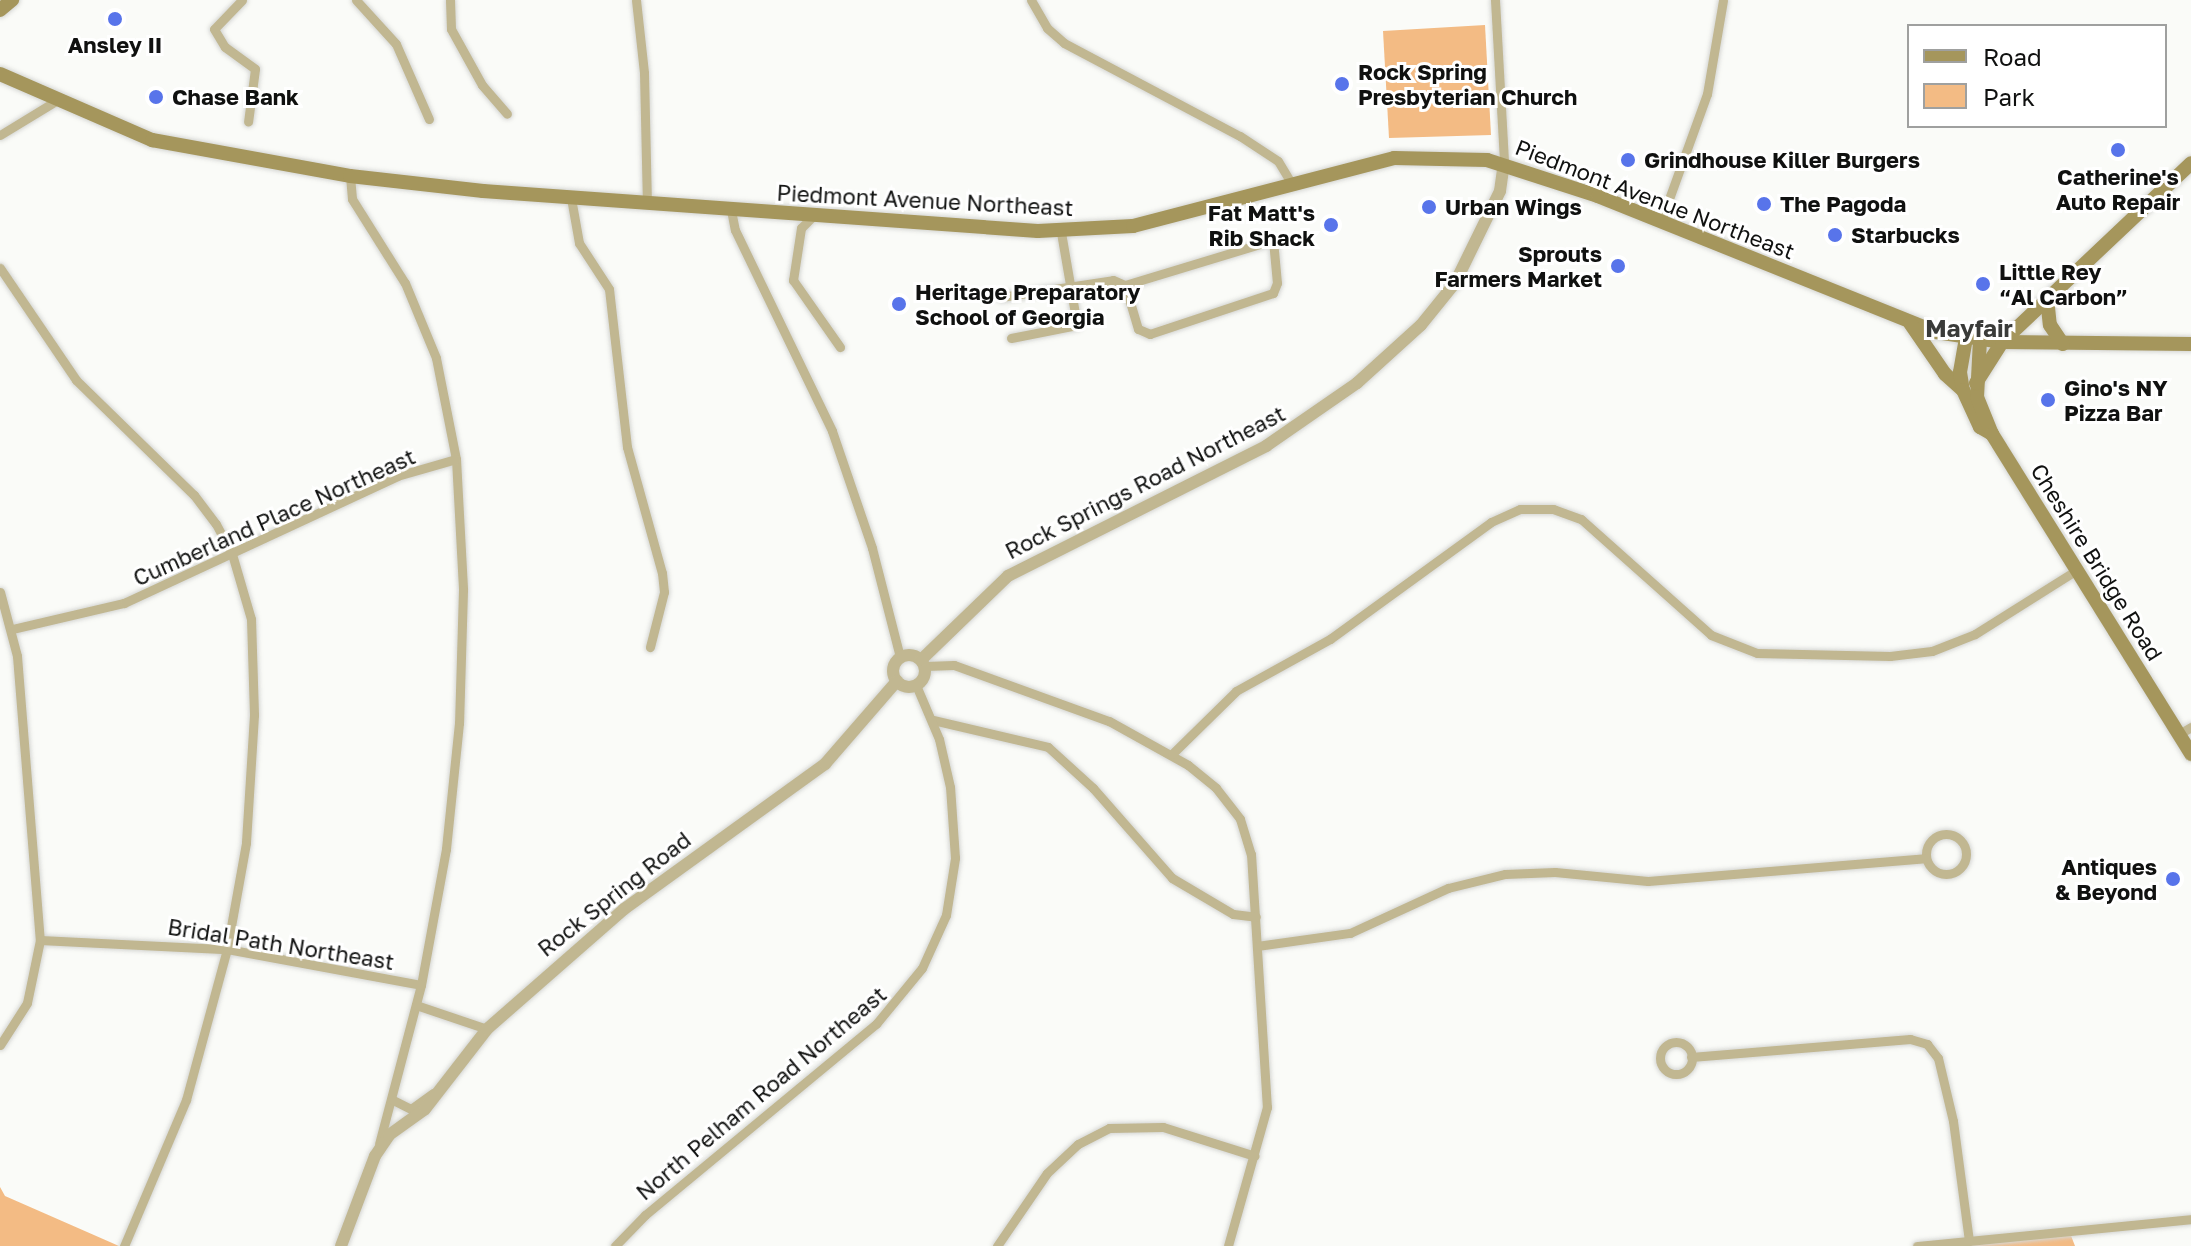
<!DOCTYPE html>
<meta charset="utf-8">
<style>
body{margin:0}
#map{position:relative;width:2191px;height:1246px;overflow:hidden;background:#fafbf8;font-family:"Golos Text",sans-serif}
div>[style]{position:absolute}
.green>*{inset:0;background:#f3bb84}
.roads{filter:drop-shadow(0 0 2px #d5d6d3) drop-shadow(0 0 2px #d5d6d3)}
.minor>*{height:9px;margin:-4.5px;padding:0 4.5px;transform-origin:4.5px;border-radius:4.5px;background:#c1b791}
.minor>.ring{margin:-4.5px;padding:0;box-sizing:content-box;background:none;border:9px solid #c1b791;border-radius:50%}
.tertiary>*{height:12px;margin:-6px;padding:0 6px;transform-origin:6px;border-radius:6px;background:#c1b791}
.tertiary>.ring{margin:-6px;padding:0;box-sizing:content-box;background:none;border:12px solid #c1b791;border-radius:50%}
.secondary>*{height:14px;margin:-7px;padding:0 7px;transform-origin:7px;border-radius:7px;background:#a5965c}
.dots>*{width:22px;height:22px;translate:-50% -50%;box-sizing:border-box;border:4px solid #fff;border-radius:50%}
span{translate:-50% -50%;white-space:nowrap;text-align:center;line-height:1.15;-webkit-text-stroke:6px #fff;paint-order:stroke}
.poi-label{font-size:22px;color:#101110;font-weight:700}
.left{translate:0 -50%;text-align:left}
.right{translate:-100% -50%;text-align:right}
.street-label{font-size:22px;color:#101110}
.neighbourhood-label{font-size:24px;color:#3a3b39;font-weight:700}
.legend{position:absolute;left:1907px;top:24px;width:260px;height:104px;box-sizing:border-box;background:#fff;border:2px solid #9fa09f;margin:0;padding:10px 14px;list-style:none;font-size:24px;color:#101110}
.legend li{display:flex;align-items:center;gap:16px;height:40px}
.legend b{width:40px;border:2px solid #9fa09f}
</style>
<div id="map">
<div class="green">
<i style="clip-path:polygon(1485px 25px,1491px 135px,1389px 138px,1383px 31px)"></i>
<i style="clip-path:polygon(0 1187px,5px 1196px,119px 1246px,0 1246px)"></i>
<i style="clip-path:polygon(2070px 1233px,2075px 1246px,1928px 1246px)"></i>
</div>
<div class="roads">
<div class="minor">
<i style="left:242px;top:0;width:40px;rotate:134deg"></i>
<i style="left:214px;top:29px;width:21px;rotate:59deg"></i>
<i style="left:225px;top:47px;width:37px;rotate:36deg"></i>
<i style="left:255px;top:69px;width:53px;rotate:97.5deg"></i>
<i style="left:356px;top:0;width:59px;rotate:47.7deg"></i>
<i style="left:396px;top:44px;width:82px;rotate:66.3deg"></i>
<i style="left:450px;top:0;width:29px;rotate:88deg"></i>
<i style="left:451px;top:29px;width:64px;rotate:61deg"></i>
<i style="left:482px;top:85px;width:38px;rotate:49deg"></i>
<i style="left:636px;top:0;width:73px;rotate:83.7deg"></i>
<i style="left:644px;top:73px;width:131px;rotate:88.7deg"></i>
<i style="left:1031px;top:0;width:32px;rotate:60deg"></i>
<i style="left:1047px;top:28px;width:23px;rotate:41deg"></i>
<i style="left:1064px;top:43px;width:199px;rotate:27.9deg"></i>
<i style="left:1240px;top:136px;width:45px;rotate:33.3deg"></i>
<i style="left:1278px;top:161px;width:26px;rotate:59deg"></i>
<i style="left:1495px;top:0;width:163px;rotate:86.8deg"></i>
<i style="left:0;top:135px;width:66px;rotate:-31.3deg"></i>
<i style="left:350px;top:176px;width:23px;rotate:85deg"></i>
<i style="left:352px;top:199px;width:99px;rotate:57.8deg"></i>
<i style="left:405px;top:283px;width:81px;rotate:67.5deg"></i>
<i style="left:436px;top:358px;width:103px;rotate:78.8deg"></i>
<i style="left:456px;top:459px;width:131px;rotate:86.9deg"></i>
<i style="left:463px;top:590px;width:133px;rotate:91.7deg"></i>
<i style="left:459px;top:723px;width:127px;rotate:95.9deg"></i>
<i style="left:446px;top:849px;width:138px;rotate:100.4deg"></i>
<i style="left:421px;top:985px;width:164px;rotate:104.8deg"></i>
<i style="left:571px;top:198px;width:46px;rotate:79.9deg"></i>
<i style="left:579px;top:243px;width:55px;rotate:56.9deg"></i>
<i style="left:609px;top:289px;width:159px;rotate:83.5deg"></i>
<i style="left:627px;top:447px;width:131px;rotate:74.5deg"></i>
<i style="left:662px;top:573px;width:19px;rotate:84deg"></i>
<i style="left:664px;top:592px;width:57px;rotate:104.3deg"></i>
<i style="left:731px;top:210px;width:20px;rotate:79deg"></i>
<i style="left:735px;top:230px;width:223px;rotate:64.2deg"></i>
<i style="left:832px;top:431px;width:124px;rotate:71.1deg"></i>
<i style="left:872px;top:548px;width:113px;rotate:75.6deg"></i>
<i style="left:814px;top:215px;width:18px;rotate:135deg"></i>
<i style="left:801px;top:228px;width:53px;rotate:98.7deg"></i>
<i style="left:793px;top:280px;width:82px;rotate:55deg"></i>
<i style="left:1661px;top:221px;width:135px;rotate:-70.1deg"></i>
<i style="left:1707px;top:94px;width:95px;rotate:-80.3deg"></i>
<i style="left:1273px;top:240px;width:43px;rotate:84.7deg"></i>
<i style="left:1277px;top:283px;width:11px;rotate:112deg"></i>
<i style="left:1273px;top:293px;width:130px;rotate:161.6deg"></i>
<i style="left:1150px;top:334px;width:13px;rotate:-157deg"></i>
<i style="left:1138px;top:329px;width:46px;rotate:-106.5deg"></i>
<i style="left:1125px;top:285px;width:155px;rotate:-16.9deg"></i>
<i style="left:0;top:268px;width:135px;rotate:55.8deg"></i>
<i style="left:76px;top:380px;width:165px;rotate:44.3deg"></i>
<i style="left:194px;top:495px;width:36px;rotate:53deg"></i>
<i style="left:216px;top:524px;width:34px;rotate:62deg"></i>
<i style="left:232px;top:554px;width:68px;rotate:73.7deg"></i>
<i style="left:251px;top:619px;width:96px;rotate:88.2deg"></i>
<i style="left:254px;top:715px;width:128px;rotate:93.6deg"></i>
<i style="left:246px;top:843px;width:108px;rotate:100.2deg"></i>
<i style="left:227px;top:949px;width:156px;rotate:105.2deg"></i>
<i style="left:186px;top:1100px;width:159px;rotate:113deg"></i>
<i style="left:1001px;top:297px;width:113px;rotate:-8.6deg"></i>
<i style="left:1113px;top:280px;width:13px;rotate:23deg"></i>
<i style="left:1011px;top:338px;width:67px;rotate:-11.1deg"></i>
<i style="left:1077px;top:325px;width:94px;rotate:-99.8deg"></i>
<i style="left:0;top:592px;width:66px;rotate:75.1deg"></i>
<i style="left:17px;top:656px;width:285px;rotate:85.4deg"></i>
<i style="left:40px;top:940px;width:64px;rotate:101.7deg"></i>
<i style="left:27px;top:1003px;width:50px;rotate:122.7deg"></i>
<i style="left:12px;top:629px;width:115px;rotate:-13.1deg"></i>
<i style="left:124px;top:603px;width:301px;rotate:-24.9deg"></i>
<i style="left:397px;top:476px;width:61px;rotate:-16.1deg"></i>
<i style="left:925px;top:666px;width:29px;rotate:-2deg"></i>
<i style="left:954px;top:665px;width:165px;rotate:19.9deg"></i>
<i style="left:1109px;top:721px;width:90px;rotate:29.1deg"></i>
<i style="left:1188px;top:765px;width:36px;rotate:39deg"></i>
<i style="left:1216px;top:788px;width:39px;rotate:52deg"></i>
<i style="left:1240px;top:819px;width:37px;rotate:73deg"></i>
<i style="left:1251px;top:854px;width:254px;rotate:86.4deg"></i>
<i style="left:1267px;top:1107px;width:144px;rotate:105.7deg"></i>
<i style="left:933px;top:720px;width:118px;rotate:13.2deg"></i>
<i style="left:1048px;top:747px;width:61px;rotate:42.3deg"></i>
<i style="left:1093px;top:788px;width:120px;rotate:48.7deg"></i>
<i style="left:1172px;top:878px;width:71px;rotate:30.5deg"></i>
<i style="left:1233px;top:914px;width:23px;rotate:7deg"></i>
<i style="left:2179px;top:734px;width:14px;rotate:-30deg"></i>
<i style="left:1172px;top:754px;width:90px;rotate:-44.5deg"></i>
<i style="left:1236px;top:691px;width:107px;rotate:-29deg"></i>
<i style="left:1330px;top:639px;width:199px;rotate:-36deg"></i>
<i style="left:1491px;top:522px;width:32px;rotate:-24deg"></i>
<i style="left:1520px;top:509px;width:33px"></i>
<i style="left:1553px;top:509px;width:30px;rotate:20deg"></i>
<i style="left:1581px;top:519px;width:174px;rotate:41.7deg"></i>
<i style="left:1711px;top:635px;width:49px;rotate:21.4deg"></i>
<i style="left:1757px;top:653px;width:133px;rotate:1.3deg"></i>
<i style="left:1890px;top:656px;width:42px;rotate:-6.8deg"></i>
<i style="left:1932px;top:651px;width:46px;rotate:-21.6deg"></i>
<i style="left:1975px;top:634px;width:118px;rotate:-32.2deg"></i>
<i class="ring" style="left:1926px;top:834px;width:31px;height:31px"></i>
<i style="left:40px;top:940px;width:187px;rotate:2.8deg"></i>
<i style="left:227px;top:949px;width:197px;rotate:10.5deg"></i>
<i style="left:1257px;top:946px;width:94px;rotate:-8deg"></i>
<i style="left:1350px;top:933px;width:108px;rotate:-24.7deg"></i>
<i style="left:1448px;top:888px;width:59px;rotate:-13.8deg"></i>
<i style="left:1505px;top:874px;width:50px;rotate:-2.3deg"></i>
<i style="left:1555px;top:872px;width:93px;rotate:5.5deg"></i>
<i style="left:1648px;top:881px;width:278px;rotate:-4.7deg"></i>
<i style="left:416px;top:1005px;width:75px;rotate:18.7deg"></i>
<i class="ring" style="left:1660px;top:1042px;width:23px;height:23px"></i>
<i style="left:1691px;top:1057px;width:220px;rotate:-4.7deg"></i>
<i style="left:1910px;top:1039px;width:18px;rotate:16deg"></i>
<i style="left:1927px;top:1044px;width:18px;rotate:52deg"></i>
<i style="left:1938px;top:1058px;width:65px;rotate:76.6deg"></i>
<i style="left:1953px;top:1121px;width:121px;rotate:82.4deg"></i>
<i style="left:393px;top:1100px;width:20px;rotate:27deg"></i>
<i style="left:411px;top:1109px;width:27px;rotate:-36deg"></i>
<i style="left:615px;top:1246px;width:43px;rotate:-45.9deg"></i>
<i style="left:645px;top:1215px;width:300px;rotate:-39.6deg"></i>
<i style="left:876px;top:1024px;width:72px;rotate:-50.6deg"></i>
<i style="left:922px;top:968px;width:58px;rotate:-65.6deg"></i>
<i style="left:946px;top:915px;width:58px;rotate:-81deg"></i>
<i style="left:955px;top:858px;width:71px;rotate:-94deg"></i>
<i style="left:950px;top:787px;width:49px;rotate:-102.9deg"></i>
<i style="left:939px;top:739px;width:59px;rotate:-113.1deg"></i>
<i style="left:997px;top:1246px;width:88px;rotate:-55.6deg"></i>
<i style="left:1047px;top:1173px;width:42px;rotate:-43.1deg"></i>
<i style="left:1078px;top:1144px;width:35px;rotate:-27deg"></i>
<i style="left:1109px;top:1128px;width:54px;rotate:-1.1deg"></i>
<i style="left:1163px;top:1127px;width:96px;rotate:17.5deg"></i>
<i style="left:1917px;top:1246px;width:275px;rotate:-5.6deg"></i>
</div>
<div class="tertiary">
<i class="ring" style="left:893px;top:655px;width:20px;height:20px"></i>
<i style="left:921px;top:660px;width:121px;rotate:-44deg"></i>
<i style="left:1008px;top:576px;width:289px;rotate:-26.7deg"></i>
<i style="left:1266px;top:446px;width:111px;rotate:-34.7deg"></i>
<i style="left:1357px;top:383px;width:86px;rotate:-42.2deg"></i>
<i style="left:1421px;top:325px;width:54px;rotate:-51deg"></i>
<i style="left:1455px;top:283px;width:102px;rotate:-63.9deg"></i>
<i style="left:1500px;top:191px;width:28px;rotate:-82deg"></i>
<i style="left:341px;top:1246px;width:96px;rotate:-69.3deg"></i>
<i style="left:375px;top:1156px;width:25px;rotate:-56deg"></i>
<i style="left:389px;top:1135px;width:44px;rotate:-35.8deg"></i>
<i style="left:425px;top:1109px;width:101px;rotate:-52.2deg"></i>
<i style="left:487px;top:1029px;width:182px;rotate:-41.2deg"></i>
<i style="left:624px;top:909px;width:248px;rotate:-35.8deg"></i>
<i style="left:825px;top:764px;width:110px;rotate:-49.1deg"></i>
</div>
<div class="secondary">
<i style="left:0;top:10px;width:16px;rotate:-40deg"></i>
<i style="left:0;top:74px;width:166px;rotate:23.5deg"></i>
<i style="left:152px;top:140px;width:201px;rotate:10.3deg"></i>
<i style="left:350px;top:176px;width:134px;rotate:6.4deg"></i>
<i style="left:483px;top:191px;width:556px;rotate:4.12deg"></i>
<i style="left:1038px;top:231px;width:95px;rotate:-3deg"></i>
<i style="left:1133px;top:226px;width:270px;rotate:-14.6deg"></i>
<i style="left:1394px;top:158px;width:93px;rotate:1.2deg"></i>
<i style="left:1487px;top:160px;width:117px;rotate:18deg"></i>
<i style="left:1598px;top:196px;width:364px;rotate:21.9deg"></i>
<i style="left:1936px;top:332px;width:67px;rotate:8.6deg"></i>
<i style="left:2002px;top:342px;width:189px;rotate:0.6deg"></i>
<i style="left:2047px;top:298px;width:27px;rotate:84deg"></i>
<i style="left:2050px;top:325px;width:23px;rotate:56deg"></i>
<i style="left:1910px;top:323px;width:62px;rotate:55.5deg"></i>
<i style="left:1945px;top:374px;width:24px;rotate:42deg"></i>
<i style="left:1966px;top:338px;width:35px;rotate:100deg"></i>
<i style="left:1960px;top:372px;width:18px;rotate:81deg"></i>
<i style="left:1963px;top:390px;width:41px;rotate:65.3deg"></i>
<i style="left:1980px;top:427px;width:14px;rotate:30deg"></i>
<i style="left:1980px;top:340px;width:57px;rotate:93deg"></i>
<i style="left:1977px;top:397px;width:40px;rotate:68deg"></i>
<i style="left:1992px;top:434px;width:377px;rotate:58.1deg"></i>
<i style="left:1976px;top:383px;width:49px;rotate:-57.6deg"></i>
<i style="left:2002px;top:342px;width:260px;rotate:-43.4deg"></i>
</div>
</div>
<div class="dots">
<i style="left:115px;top:19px;background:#5874ea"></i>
<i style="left:1342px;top:84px;background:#5874ea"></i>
<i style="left:156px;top:97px;background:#5874ea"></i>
<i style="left:2118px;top:150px;background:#5874ea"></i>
<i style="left:1628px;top:160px;background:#5874ea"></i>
<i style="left:1764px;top:204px;background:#5874ea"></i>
<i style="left:1429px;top:207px;background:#5874ea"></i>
<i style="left:1331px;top:225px;background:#5874ea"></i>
<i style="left:1835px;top:235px;background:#5874ea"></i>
<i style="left:1618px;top:266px;background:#5874ea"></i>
<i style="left:1983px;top:284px;background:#5874ea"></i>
<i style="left:899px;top:304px;background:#5874ea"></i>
<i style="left:2048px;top:400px;background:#5874ea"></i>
<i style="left:2173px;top:879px;background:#5874ea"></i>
</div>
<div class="poi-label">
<span style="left:115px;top:45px">Ansley II</span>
<span class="left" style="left:1358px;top:84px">Rock Spring<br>Presbyterian Church</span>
<span class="left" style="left:172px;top:97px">Chase Bank</span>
<span class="left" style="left:1644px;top:160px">Grindhouse Killer Burgers</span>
<span style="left:2118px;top:189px">Catherine's<br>Auto Repair</span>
<span class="left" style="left:1780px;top:204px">The Pagoda</span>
<span class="left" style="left:1445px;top:207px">Urban Wings</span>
<span class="right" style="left:1315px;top:225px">Fat Matt's<br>Rib Shack</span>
<span class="left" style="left:1851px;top:235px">Starbucks</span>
<span class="right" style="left:1602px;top:266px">Sprouts<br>Farmers Market</span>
<span class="left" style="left:1999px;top:284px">Little Rey<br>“Al Carbon”</span>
<span class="left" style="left:915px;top:304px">Heritage Preparatory<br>School of Georgia</span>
<span class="left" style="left:2064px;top:400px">Gino's NY<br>Pizza Bar</span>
<span class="right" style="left:2157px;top:879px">Antiques<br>&amp; Beyond</span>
</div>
<div class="street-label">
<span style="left:1655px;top:199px;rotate:21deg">Piedmont Avenue Northeast</span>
<span style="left:925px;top:200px;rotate:3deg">Piedmont Avenue Northeast</span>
<span style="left:1145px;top:482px;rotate:-27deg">Rock Springs Road Northeast</span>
<span style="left:274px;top:517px;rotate:-24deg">Cumberland Place Northeast</span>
<span style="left:2097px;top:562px;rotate:58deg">Cheshire Bridge Road</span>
<span style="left:614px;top:894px;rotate:-38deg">Rock Spring Road</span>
<span style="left:281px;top:944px;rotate:9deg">Bridal Path Northeast</span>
<span style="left:761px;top:1093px;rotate:-40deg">North Pelham Road Northeast</span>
</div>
<div class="neighbourhood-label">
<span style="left:1969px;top:328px">Mayfair</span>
</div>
<ul class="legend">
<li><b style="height:10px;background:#a5965c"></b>Road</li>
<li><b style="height:22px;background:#f3bb84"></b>Park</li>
</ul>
</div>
